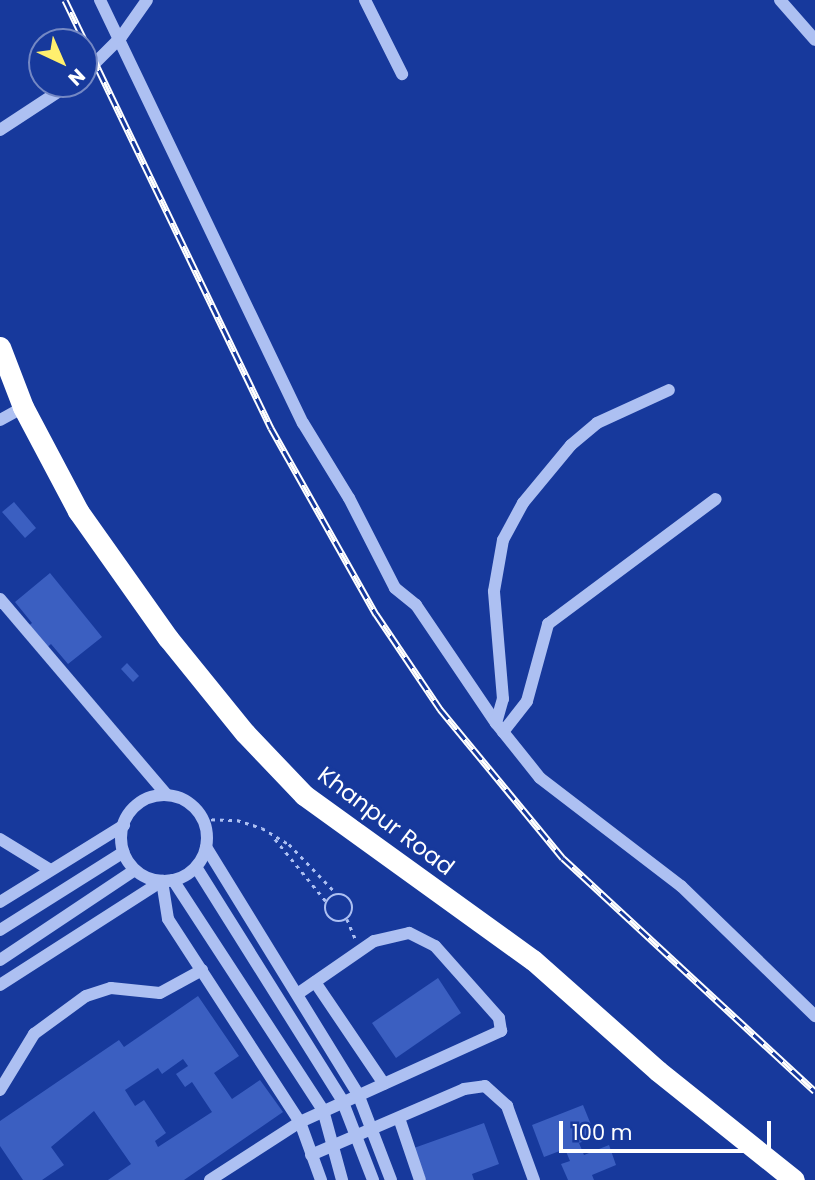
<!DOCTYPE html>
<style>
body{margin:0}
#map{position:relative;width:815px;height:1180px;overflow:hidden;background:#17399c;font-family:Poppins,sans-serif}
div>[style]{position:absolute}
.building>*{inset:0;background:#3b5fc1}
.path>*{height:2.5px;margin-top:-1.25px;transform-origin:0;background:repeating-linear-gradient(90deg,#adc0f2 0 3.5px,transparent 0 8.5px)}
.path>.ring{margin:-1.25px;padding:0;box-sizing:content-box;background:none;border:2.5px solid #adc0f2;border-radius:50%}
.minor>*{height:12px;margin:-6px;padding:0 6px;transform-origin:6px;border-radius:6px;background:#adc0f2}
.minor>.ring{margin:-6px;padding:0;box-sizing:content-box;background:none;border:12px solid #adc0f2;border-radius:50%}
.highway>*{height:21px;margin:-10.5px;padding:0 10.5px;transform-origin:10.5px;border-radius:10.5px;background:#fff}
.rail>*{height:7px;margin-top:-3.5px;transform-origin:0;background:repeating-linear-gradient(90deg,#17399c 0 13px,#fff 0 26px);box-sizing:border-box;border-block:2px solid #fff}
span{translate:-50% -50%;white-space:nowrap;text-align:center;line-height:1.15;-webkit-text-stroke:6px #17399c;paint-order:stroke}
.street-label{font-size:23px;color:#fff}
.north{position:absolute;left:28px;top:28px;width:70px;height:70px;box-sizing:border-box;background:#17399c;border:2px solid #7488c4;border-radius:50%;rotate:136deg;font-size:19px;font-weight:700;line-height:28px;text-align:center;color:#fff}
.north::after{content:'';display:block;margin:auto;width:24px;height:32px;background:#ffef6e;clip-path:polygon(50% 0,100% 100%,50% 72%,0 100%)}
.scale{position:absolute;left:559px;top:1121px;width:212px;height:32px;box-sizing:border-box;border:4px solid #fff;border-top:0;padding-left:9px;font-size:21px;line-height:24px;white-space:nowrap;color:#fff;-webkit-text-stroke:5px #17399c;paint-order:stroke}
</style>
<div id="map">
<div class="building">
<i style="clip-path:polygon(14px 502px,36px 528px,25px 538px,2px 512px)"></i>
<i style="clip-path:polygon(50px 573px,102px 637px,68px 664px,51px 644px,44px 650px,26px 628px,32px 623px,15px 602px)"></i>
<i style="clip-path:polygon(127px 663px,139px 676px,133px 682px,121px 669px)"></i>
<i style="clip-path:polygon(438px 978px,461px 1013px,396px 1058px,372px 1023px)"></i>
<i style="clip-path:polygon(evenodd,198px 996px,239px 1056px,214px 1073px,232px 1099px,260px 1080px,283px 1112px,184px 1180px,108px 1180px,131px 1164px,94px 1111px,51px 1147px,64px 1165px,42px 1180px,23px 1180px,0 1146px,0 1121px,119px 1040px,124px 1047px,198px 996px,183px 1059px,188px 1066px,176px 1074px,185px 1087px,192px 1082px,212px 1112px,158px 1147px,155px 1141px,166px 1133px,144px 1100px,135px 1106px,125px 1090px,158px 1068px,162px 1074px,183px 1059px)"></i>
<i style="clip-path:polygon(583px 1105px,596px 1137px,579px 1143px,584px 1155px,609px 1145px,616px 1165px,592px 1175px,594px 1180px,568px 1180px,561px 1164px,570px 1161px,565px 1149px,544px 1157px,532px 1125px)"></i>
<i style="clip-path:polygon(484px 1123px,499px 1164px,472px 1174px,474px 1180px,426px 1180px,414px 1148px)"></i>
</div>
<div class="path">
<i style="left:203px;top:819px;width:34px;rotate:2deg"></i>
<i style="left:237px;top:820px;width:26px;rotate:18deg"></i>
<i style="left:262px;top:828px;width:31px;rotate:31deg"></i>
<i style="left:289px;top:844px;width:68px;rotate:46.2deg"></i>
<i style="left:275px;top:839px;width:80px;rotate:50.6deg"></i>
<i class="ring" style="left:325px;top:894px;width:25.5px;height:25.5px"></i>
<i style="left:347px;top:919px;width:21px;rotate:67deg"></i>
</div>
<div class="minor">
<i style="left:100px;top:0;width:469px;rotate:64.4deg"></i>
<i style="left:303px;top:423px;width:88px;rotate:58.5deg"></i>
<i style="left:349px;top:498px;width:101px;rotate:62.9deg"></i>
<i style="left:395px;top:588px;width:27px;rotate:39deg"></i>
<i style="left:416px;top:605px;width:143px;rotate:55.9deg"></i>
<i style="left:496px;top:723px;width:70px;rotate:51.3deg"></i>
<i style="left:540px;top:778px;width:178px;rotate:37.5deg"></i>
<i style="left:681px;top:886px;width:187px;rotate:44.1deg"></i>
<i style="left:365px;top:0;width:83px;rotate:63.4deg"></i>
<i style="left:780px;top:0;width:53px;rotate:48.8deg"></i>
<i style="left:84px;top:74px;width:52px;rotate:-45deg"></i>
<i style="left:121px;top:37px;width:45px;rotate:-54.9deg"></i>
<i style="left:0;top:130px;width:84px;rotate:-33.3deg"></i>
<i style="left:0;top:420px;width:26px;rotate:-29deg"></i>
<i style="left:0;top:599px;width:257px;rotate:49.6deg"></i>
<i style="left:496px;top:723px;width:25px;rotate:-74deg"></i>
<i style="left:503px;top:699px;width:108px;rotate:-94.8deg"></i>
<i style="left:494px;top:591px;width:52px;rotate:-80deg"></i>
<i style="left:503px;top:540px;width:42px;rotate:-61.6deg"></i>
<i style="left:523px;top:503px;width:75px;rotate:-50.4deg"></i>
<i style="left:571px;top:445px;width:34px;rotate:-40deg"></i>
<i style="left:597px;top:423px;width:79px;rotate:-24.6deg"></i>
<i style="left:503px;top:732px;width:39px;rotate:-52deg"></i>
<i style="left:527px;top:701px;width:80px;rotate:-74.7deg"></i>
<i style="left:548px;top:624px;width:209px;rotate:-36.7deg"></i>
<i class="ring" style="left:121px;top:795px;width:74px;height:74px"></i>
<i style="left:0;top:839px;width:57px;rotate:31.5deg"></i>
<i style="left:206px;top:847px;width:290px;rotate:58.4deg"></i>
<i style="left:358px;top:1094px;width:92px;rotate:69deg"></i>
<i style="left:196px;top:867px;width:275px;rotate:57.9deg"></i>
<i style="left:342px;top:1100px;width:86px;rotate:68.8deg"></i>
<i style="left:173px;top:880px;width:275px;rotate:56.9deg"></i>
<i style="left:323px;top:1110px;width:73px;rotate:74.8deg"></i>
<i style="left:0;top:902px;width:146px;rotate:-31.8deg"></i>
<i style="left:0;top:930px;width:146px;rotate:-32.2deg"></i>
<i style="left:0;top:960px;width:162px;rotate:-33.7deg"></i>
<i style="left:315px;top:982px;width:123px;rotate:55.9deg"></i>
<i style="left:0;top:985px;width:193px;rotate:-32.7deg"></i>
<i style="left:162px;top:881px;width:38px;rotate:81deg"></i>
<i style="left:168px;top:919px;width:242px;rotate:57deg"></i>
<i style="left:300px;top:1122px;width:62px;rotate:70.1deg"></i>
<i style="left:0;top:1090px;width:66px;rotate:-58.7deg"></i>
<i style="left:34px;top:1034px;width:64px;rotate:-36.2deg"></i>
<i style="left:86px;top:996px;width:26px;rotate:-18deg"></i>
<i style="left:111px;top:988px;width:49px;rotate:5.8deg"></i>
<i style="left:160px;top:993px;width:48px;rotate:-28.7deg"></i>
<i style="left:399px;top:1118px;width:65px;rotate:71.3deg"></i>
<i style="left:311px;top:1155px;width:167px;rotate:-23.3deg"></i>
<i style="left:464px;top:1089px;width:21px;rotate:-8deg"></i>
<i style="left:485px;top:1086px;width:30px;rotate:42deg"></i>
<i style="left:507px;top:1106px;width:79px;rotate:70deg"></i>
<i style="left:210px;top:1180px;width:107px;rotate:-32.8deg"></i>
<i style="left:300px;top:1122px;width:221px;rotate:-24.4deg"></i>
<i style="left:501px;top:1031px;width:13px;rotate:-99deg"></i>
<i style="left:499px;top:1018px;width:96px;rotate:-131.6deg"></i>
<i style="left:435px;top:946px;width:29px;rotate:-153deg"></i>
<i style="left:409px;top:933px;width:36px;rotate:167deg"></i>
<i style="left:374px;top:941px;width:91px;rotate:145.3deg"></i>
</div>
<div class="highway">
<i style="left:0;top:347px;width:64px;rotate:69deg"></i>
<i style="left:23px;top:407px;width:118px;rotate:62.1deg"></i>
<i style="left:78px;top:511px;width:156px;rotate:54.7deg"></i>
<i style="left:168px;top:638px;width:122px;rotate:51deg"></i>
<i style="left:245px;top:733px;width:86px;rotate:46.4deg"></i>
<i style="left:304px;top:795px;width:282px;rotate:35.8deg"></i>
<i style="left:533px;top:960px;width:167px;rotate:41.6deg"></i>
<i style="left:658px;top:1071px;width:174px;rotate:38.7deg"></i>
</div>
<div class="rail">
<i style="left:65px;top:0;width:475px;rotate:64.3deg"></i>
<i style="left:271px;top:428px;width:214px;rotate:60.6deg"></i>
<i style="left:376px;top:614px;width:115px;rotate:56deg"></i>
<i style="left:440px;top:709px;width:193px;rotate:50.5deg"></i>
<i style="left:563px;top:858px;width:343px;rotate:42.8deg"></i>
</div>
<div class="street-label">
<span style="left:386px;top:821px;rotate:37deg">Khanpur Road</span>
</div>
<div class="north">N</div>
<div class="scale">100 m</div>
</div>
